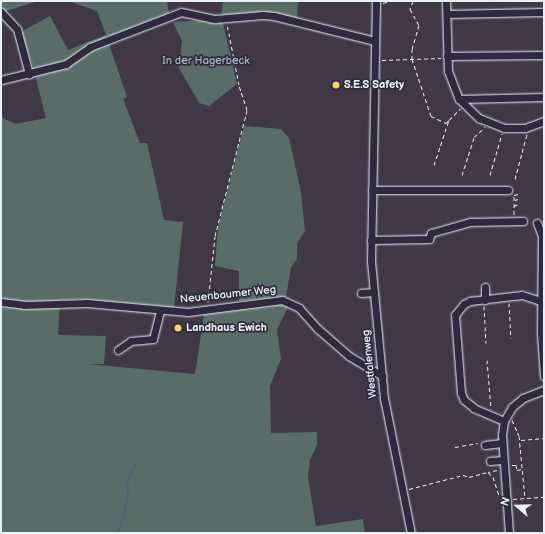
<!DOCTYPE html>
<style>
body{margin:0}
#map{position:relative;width:545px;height:534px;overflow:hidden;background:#413845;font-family:"Balsamiq Sans",sans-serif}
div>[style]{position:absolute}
.green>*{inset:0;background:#586d67}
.stream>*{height:2px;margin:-1px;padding:0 1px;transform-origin:1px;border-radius:1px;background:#4c6476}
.path>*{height:1px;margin-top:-0.5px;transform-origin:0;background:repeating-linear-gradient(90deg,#e8f1f8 0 4px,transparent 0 7px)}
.roads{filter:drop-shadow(0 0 1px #e8f1f8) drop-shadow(0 0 1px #e8f1f8)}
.minor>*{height:7px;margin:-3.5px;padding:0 3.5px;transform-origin:3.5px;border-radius:3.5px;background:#2f2a3d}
.dots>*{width:11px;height:11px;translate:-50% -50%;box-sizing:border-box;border:2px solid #2f2a3d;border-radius:50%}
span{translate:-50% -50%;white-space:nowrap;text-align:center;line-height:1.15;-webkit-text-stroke:3.5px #2f2a3d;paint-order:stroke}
.park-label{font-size:11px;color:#a7b6b7}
.poi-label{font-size:11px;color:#e8f1f8;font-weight:700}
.left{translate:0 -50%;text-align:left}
.street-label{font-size:11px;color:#e8f1f8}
.frame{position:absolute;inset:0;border:2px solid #e8f1f8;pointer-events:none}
.north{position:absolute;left:497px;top:486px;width:40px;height:40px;-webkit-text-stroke:3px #2f2a3d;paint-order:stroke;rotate:290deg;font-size:11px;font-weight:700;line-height:16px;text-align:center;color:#e8f1f8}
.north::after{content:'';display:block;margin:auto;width:14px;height:18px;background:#e8f1f8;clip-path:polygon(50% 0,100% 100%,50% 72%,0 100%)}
</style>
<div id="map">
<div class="green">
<i style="clip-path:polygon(1px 1px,38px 1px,3px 12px)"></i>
<i style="clip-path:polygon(68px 1px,167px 1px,169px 13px,109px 37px,106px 35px,127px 97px,123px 99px,140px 143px,147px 143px,164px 220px,183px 222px,174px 308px,85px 299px,60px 300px,58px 335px,106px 336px,104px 364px,87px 364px,195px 374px,204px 314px,272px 302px,289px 305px,277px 330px,281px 359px,270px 386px,271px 433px,317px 432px,317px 445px,310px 460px,308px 477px,316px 526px,363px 519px,365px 533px,1px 533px,1px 115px,4px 119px,16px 124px,46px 118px,35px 75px,57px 70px,34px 70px,21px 32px,50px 16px,68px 50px,106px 35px,97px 11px)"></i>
<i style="clip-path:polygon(223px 1px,298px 1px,297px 19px,221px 17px)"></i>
<i style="clip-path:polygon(222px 19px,237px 84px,209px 106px,199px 103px,179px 68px,182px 41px,173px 22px)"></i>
<i style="clip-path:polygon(244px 126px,281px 129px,289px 138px,301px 192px,305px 231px,297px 243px,297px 259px,291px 267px,286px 297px,239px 301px,239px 271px,215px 266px,218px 227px)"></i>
</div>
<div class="stream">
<i style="left:117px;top:533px;width:17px;rotate:-66deg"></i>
<i style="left:124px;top:517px;width:23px;rotate:-80deg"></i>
<i style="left:128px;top:494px;width:11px;rotate:-95deg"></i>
<i style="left:127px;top:483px;width:22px;rotate:-66deg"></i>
</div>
<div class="path">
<i style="left:413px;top:1px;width:9px;rotate:111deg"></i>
<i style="left:410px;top:9px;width:18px;rotate:61deg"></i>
<i style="left:419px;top:25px;width:25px;rotate:106deg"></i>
<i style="left:412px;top:49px;width:10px;rotate:90deg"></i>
<i style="left:412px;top:59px;width:60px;rotate:71.6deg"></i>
<i style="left:431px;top:116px;width:17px;rotate:25deg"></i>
<i style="left:446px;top:123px;width:4px;rotate:-45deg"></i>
<i style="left:383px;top:3px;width:7px;rotate:-16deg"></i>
<i style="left:382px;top:60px;width:59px;rotate:-1.9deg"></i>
<i style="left:434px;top:165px;width:47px;rotate:-71.6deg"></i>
<i style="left:449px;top:120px;width:16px;rotate:-45deg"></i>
<i style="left:462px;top:175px;width:40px;rotate:-72deg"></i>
<i style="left:474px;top:137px;width:15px;rotate:-42deg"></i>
<i style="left:490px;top:175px;width:43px;rotate:-73.7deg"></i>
<i style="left:515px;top:179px;width:47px;rotate:-75.1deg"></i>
<i style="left:515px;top:200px;width:3px;rotate:-18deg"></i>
<i style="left:514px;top:206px;width:4px;rotate:-27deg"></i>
<i style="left:514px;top:215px;width:20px;rotate:-90deg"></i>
<i style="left:514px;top:195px;width:5px;rotate:-11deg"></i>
<i style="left:208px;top:302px;width:66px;rotate:-83.9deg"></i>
<i style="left:215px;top:236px;width:130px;rotate:-75.7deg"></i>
<i style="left:247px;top:110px;width:26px;rotate:-108deg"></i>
<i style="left:239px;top:85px;width:62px;rotate:-101.1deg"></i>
<i style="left:509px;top:303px;width:35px;rotate:87deg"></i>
<i style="left:484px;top:306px;width:37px;rotate:87deg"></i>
<i style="left:487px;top:360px;width:49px;rotate:85.3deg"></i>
<i style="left:512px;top:420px;width:17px;rotate:66deg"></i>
<i style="left:519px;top:436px;width:62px;rotate:84.5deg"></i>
<i style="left:521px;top:440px;width:23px;rotate:-5deg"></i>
<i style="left:455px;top:447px;width:23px;rotate:-10deg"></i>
<i style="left:512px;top:465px;width:4px"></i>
<i style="left:516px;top:465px;width:5px;rotate:79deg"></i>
<i style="left:517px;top:470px;width:5px;rotate:-11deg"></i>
<i style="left:497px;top:470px;width:9px;rotate:167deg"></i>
<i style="left:488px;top:472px;width:7px;rotate:45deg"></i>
<i style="left:493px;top:477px;width:19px;rotate:72deg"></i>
<i style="left:409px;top:489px;width:56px;rotate:-14.5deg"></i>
<i style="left:463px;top:475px;width:6px;rotate:18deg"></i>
<i style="left:469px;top:477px;width:20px;rotate:-15deg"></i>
<i style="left:513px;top:499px;width:31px;rotate:-4deg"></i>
</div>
<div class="roads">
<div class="minor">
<i style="left:376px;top:1px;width:260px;rotate:91.1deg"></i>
<i style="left:371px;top:261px;width:138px;rotate:84.6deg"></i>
<i style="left:384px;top:398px;width:138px;rotate:78.7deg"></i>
<i style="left:446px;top:1px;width:70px;rotate:88.4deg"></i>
<i style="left:448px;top:71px;width:30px;rotate:69deg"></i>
<i style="left:459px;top:99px;width:28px;rotate:44deg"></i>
<i style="left:479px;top:118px;width:27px;rotate:22deg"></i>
<i style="left:504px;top:128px;width:21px"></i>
<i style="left:525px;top:128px;width:20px;rotate:-20deg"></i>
<i style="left:1px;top:12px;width:23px;rotate:47deg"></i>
<i style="left:17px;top:29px;width:47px;rotate:75.1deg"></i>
<i style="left:447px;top:14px;width:97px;rotate:-1.2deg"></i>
<i style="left:447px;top:56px;width:97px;rotate:-0.6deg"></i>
<i style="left:1px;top:80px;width:67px;rotate:-13.8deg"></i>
<i style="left:66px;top:64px;width:29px;rotate:-35deg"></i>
<i style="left:90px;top:47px;width:97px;rotate:-21deg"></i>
<i style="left:181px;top:12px;width:35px;rotate:12deg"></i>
<i style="left:215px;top:19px;width:48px;rotate:-4.8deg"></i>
<i style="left:263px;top:15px;width:11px;rotate:5deg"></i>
<i style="left:274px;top:16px;width:104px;rotate:13.9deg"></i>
<i style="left:459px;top:99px;width:85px;rotate:-1.3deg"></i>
<i style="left:372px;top:190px;width:136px"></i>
<i style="left:537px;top:223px;width:14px;rotate:69deg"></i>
<i style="left:542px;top:236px;width:97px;rotate:90.6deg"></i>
<i style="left:541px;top:333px;width:43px;rotate:86deg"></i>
<i style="left:371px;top:240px;width:58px;rotate:-1deg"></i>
<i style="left:429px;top:239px;width:6px;rotate:-72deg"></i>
<i style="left:431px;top:233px;width:41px;rotate:-15.8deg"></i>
<i style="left:470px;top:222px;width:53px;rotate:-1.1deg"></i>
<i style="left:485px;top:287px;width:13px;rotate:90deg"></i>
<i style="left:361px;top:293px;width:13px;rotate:-4deg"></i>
<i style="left:1px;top:302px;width:23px;rotate:7deg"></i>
<i style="left:24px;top:305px;width:63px;rotate:-1.8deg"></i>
<i style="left:87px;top:303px;width:101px;rotate:5.1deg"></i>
<i style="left:188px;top:312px;width:95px;rotate:-7.3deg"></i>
<i style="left:282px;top:300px;width:19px;rotate:25deg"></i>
<i style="left:299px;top:308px;width:28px;rotate:48deg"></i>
<i style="left:318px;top:329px;width:41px;rotate:41.1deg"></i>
<i style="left:349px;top:356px;width:39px;rotate:31deg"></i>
<i style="left:118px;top:350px;width:16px;rotate:-35deg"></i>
<i style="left:131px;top:341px;width:22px;rotate:-5deg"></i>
<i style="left:153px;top:339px;width:29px;rotate:-76deg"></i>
<i style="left:504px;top:421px;width:33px;rotate:-157deg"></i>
<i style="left:474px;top:408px;width:13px;rotate:-141deg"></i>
<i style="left:464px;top:400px;width:8px;rotate:-113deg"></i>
<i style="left:461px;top:393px;width:78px;rotate:-94.4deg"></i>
<i style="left:455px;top:315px;width:14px;rotate:-51deg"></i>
<i style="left:464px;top:304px;width:7px;rotate:-27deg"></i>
<i style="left:470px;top:301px;width:52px;rotate:-6.6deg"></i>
<i style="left:522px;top:295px;width:20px;rotate:18deg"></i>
<i style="left:485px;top:445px;width:17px;rotate:-7deg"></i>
<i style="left:490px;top:461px;width:13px;rotate:-4deg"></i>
<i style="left:509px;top:533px;width:98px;rotate:-94.1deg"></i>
<i style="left:502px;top:435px;width:14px;rotate:-82deg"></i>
<i style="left:504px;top:421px;width:16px;rotate:-60deg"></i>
<i style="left:512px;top:407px;width:14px;rotate:-39deg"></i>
<i style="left:523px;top:398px;width:22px;rotate:-21deg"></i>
</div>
</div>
<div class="dots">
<i style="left:336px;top:85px;background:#ffd166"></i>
<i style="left:178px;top:328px;background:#ffd166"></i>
</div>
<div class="park-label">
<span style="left:206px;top:61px">In der Hagerbeck</span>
</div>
<div class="poi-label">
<span class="left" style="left:344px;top:85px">S.E.S Safety</span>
<span class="left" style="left:186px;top:328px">Landhaus Ewich</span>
</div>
<div class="street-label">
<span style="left:228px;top:295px;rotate:-6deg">Neuenbaumer Weg</span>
<span style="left:370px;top:364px;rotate:-96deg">Westfalenweg</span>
</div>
<div class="frame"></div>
<div class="north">N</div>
</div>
